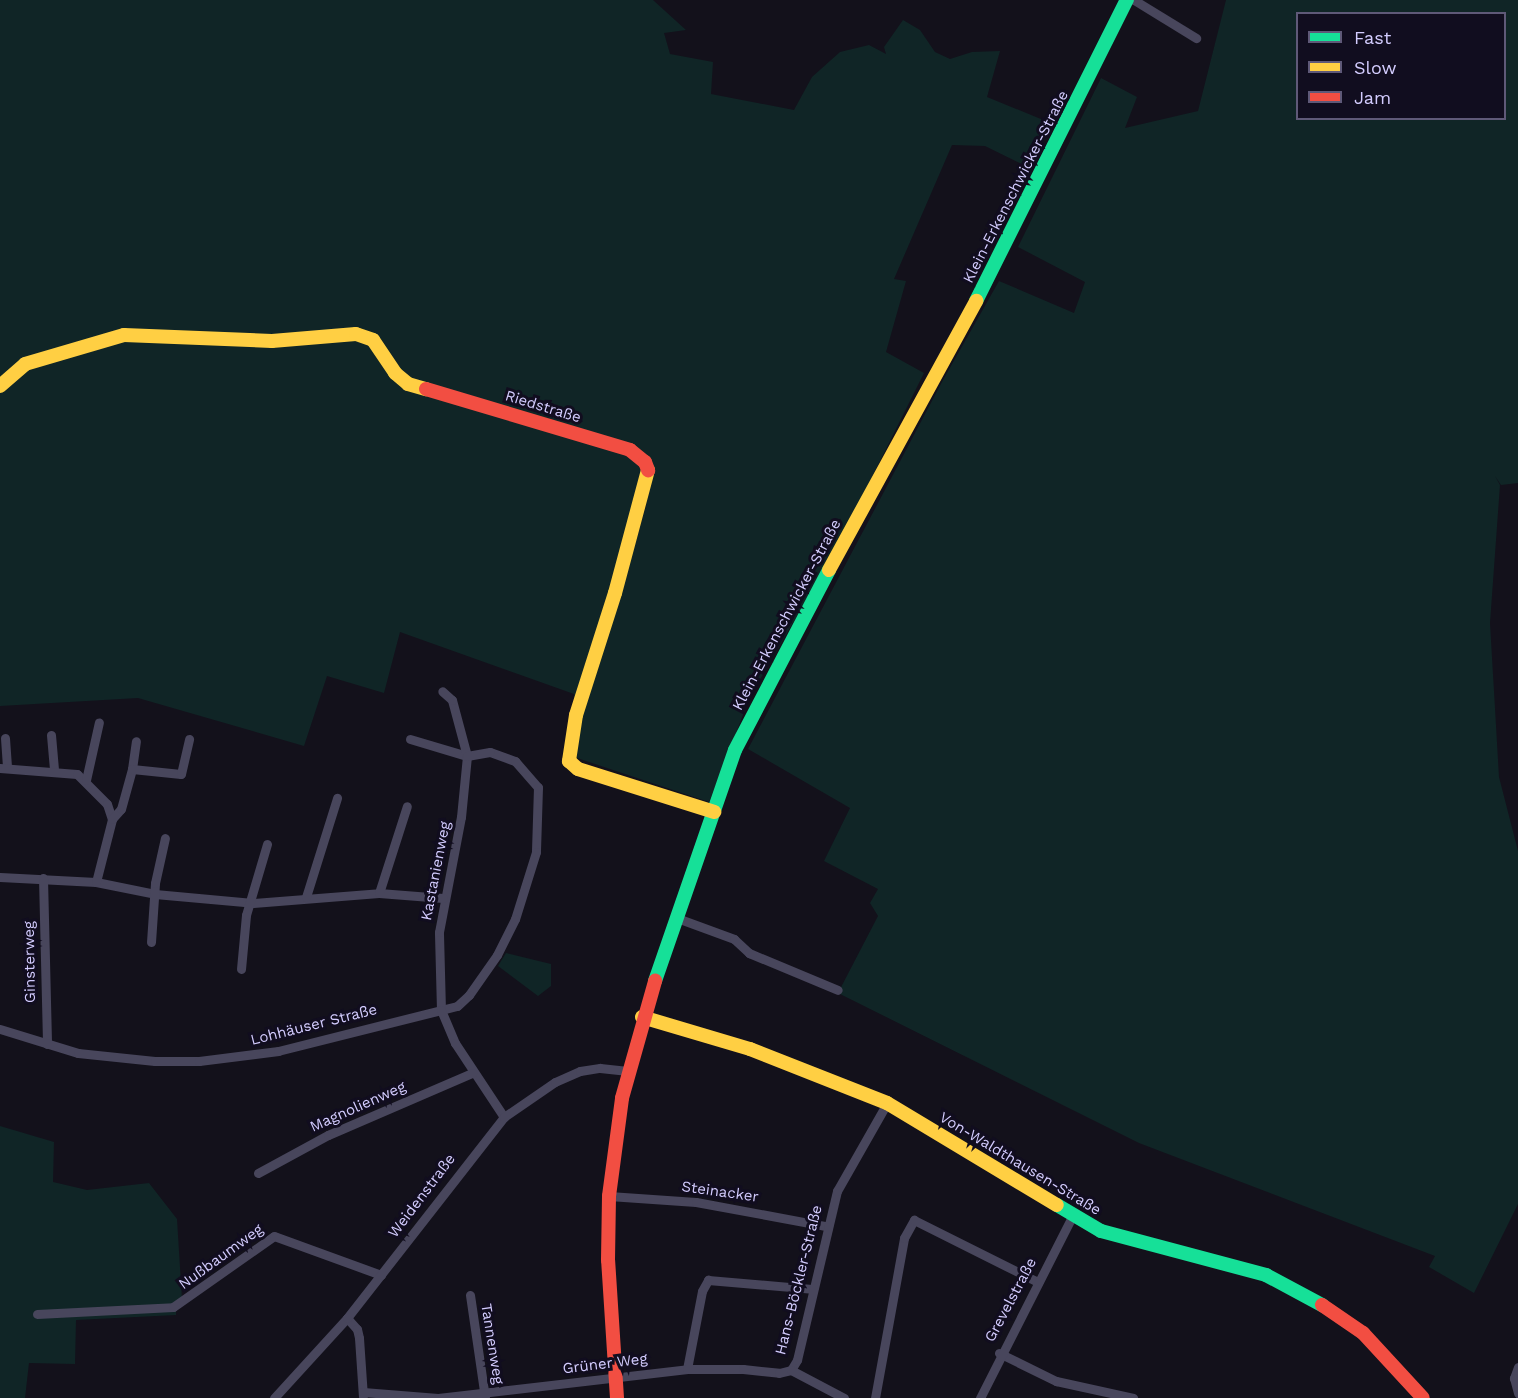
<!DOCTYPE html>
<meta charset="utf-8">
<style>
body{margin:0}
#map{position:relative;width:1518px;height:1398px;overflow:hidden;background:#13111b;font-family:"Work Sans",sans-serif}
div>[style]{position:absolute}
.green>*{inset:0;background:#102526}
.street>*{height:9px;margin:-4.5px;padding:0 4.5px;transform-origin:4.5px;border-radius:4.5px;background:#48465c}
.fast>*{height:14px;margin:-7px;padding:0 7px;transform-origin:7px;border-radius:7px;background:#16e098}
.slow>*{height:14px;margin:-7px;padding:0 7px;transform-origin:7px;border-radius:7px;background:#ffcf43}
.jam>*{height:14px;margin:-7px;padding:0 7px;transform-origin:7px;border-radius:7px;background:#f24e42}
span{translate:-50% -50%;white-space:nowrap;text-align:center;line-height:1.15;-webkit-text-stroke:6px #110d1f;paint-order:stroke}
.street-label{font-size:15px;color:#d3ccfe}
.legend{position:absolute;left:1296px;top:12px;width:210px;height:108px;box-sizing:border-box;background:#110d1f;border:2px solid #5f5978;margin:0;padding:8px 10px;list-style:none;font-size:18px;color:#d3ccfe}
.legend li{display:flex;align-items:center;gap:12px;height:30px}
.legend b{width:30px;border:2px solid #5f5978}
</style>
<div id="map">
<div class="green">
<i style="clip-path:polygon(evenodd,0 0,653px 0,686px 30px,664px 33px,670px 54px,713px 62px,711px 94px,794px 110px,812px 77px,840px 52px,869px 45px,886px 54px,884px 47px,903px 20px,920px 30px,935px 52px,950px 59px,972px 52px,1000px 51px,987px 97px,1053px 124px,1030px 168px,985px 146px,952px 145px,894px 279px,906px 281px,886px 352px,924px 373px,837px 547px,750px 697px,709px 802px,577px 758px,574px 694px,400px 632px,384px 693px,327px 676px,304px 746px,138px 698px,0 706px,0 0,650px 464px,646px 506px,631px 558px,623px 555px,650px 464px)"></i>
<i style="clip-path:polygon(evenodd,1226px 0,1518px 0,1518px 483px,1501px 485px,1495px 476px,1500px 485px,1490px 623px,1499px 777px,1518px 851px,1518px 1204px,1474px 1293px,1429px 1267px,1435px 1256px,1139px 1143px,838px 993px,878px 916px,870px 903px,878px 889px,824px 861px,850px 808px,748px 749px,943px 380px,999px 281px,1074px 313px,1085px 282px,1018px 247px,1101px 78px,1137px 97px,1125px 128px,1198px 111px,1226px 0,1298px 14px,1504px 14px,1504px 118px,1298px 118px,1298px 14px)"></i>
<i style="clip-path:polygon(506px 953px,551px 964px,551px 986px,538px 996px,498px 966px)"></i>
<i style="clip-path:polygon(0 1126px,54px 1142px,53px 1182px,87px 1190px,149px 1183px,177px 1219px,182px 1299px,176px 1303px,176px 1315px,76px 1320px,75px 1364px,29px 1363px,25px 1398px,0 1398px)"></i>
</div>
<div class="street">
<i style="left:1134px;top:0;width:73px;rotate:31.5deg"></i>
<i style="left:51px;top:735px;width:36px;rotate:85deg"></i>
<i style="left:5px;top:738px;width:30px;rotate:86deg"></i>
<i style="left:410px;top:739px;width:59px;rotate:16.6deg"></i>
<i style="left:467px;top:756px;width:58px;rotate:-105deg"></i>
<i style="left:452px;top:700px;width:13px;rotate:-138deg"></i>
<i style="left:490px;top:752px;width:27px;rotate:20deg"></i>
<i style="left:515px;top:761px;width:35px;rotate:49deg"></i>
<i style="left:538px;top:787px;width:65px;rotate:91.8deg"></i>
<i style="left:536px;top:852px;width:70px;rotate:107.4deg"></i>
<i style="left:515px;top:919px;width:40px;rotate:116.6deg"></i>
<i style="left:497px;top:955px;width:49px;rotate:125deg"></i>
<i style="left:469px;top:995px;width:16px;rotate:137deg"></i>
<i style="left:457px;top:1006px;width:16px;rotate:166deg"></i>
<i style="left:441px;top:1010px;width:78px;rotate:-91.5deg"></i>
<i style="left:439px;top:932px;width:117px;rotate:-79.2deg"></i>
<i style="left:461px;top:817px;width:61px;rotate:-84.4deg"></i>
<i style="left:467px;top:756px;width:23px;rotate:-10deg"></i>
<i style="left:0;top:768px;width:77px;rotate:4.5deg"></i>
<i style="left:77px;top:774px;width:42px;rotate:45deg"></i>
<i style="left:107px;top:804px;width:16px;rotate:72deg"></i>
<i style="left:132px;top:769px;width:28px;rotate:-82deg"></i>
<i style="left:86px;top:780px;width:59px;rotate:-77.4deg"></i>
<i style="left:0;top:877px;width:96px;rotate:3deg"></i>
<i style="left:96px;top:882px;width:60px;rotate:11.5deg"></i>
<i style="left:155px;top:894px;width:98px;rotate:5.2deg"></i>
<i style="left:253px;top:903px;width:126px;rotate:-4.5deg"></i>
<i style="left:379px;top:893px;width:64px;rotate:4.5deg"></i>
<i style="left:43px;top:878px;width:166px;rotate:88.6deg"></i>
<i style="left:96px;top:882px;width:65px;rotate:-75.7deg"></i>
<i style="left:112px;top:819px;width:13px;rotate:-48deg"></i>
<i style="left:121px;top:809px;width:41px;rotate:-74.6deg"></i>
<i style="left:132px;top:769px;width:49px;rotate:5.8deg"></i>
<i style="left:181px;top:774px;width:36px;rotate:-77deg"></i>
<i style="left:379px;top:893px;width:91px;rotate:-72.2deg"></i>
<i style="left:306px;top:897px;width:104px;rotate:-72.6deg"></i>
<i style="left:677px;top:918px;width:61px;rotate:20.2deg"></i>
<i style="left:734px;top:939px;width:21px;rotate:43deg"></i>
<i style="left:749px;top:953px;width:96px;rotate:22.6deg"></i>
<i style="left:151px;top:942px;width:59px;rotate:-86.1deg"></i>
<i style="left:155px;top:883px;width:46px;rotate:-77.5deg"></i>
<i style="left:241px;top:969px;width:54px;rotate:-84.7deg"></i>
<i style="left:246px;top:915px;width:74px;rotate:-73.5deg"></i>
<i style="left:0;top:1029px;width:82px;rotate:17.1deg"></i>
<i style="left:78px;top:1053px;width:77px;rotate:5.9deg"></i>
<i style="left:155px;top:1061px;width:44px"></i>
<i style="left:199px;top:1061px;width:80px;rotate:-7.2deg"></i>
<i style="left:278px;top:1051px;width:168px;rotate:-14.1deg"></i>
<i style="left:441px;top:1010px;width:36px;rotate:67deg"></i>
<i style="left:455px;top:1043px;width:89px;rotate:56.5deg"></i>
<i style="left:258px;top:1173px;width:80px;rotate:-28.5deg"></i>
<i style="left:328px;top:1135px;width:157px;rotate:-23.3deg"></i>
<i style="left:609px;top:1196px;width:87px;rotate:3.9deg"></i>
<i style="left:696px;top:1202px;width:132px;rotate:10.5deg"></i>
<i style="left:470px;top:1295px;width:104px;rotate:81.7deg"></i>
<i style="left:37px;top:1314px;width:136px;rotate:-2.9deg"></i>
<i style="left:173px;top:1307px;width:123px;rotate:-35.1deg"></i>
<i style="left:274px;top:1236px;width:114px;rotate:20deg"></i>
<i style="left:347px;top:1318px;width:15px;rotate:48deg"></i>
<i style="left:357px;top:1329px;width:9px;rotate:77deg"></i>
<i style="left:359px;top:1338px;width:58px;rotate:86.1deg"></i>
<i style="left:999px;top:1353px;width:64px;rotate:26.2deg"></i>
<i style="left:1056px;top:1381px;width:79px;rotate:12.4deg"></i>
<i style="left:1518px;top:1367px;width:12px;rotate:110deg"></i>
<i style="left:1514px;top:1378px;width:16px;rotate:75deg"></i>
<i style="left:687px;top:1369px;width:79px;rotate:-79.1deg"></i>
<i style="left:702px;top:1291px;width:13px;rotate:-61deg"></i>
<i style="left:708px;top:1280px;width:104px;rotate:4.9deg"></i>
<i style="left:791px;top:1370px;width:12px;rotate:-59deg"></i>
<i style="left:797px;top:1360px;width:174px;rotate:-76.7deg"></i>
<i style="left:837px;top:1191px;width:101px;rotate:-60.4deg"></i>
<i style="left:363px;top:1392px;width:75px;rotate:4.6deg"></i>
<i style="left:438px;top:1398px;width:251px;rotate:-6.6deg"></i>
<i style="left:687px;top:1369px;width:56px"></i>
<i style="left:743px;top:1369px;width:36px;rotate:6deg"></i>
<i style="left:779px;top:1373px;width:12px;rotate:-14deg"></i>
<i style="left:791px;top:1370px;width:60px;rotate:27.8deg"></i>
<i style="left:274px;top:1398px;width:108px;rotate:-47.6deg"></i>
<i style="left:347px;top:1318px;width:255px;rotate:-52deg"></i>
<i style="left:504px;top:1117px;width:62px;rotate:-34.5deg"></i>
<i style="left:555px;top:1082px;width:27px;rotate:-24deg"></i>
<i style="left:580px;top:1071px;width:20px;rotate:-9deg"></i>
<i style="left:600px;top:1068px;width:28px;rotate:6deg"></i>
<i style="left:875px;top:1398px;width:163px;rotate:-79.7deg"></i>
<i style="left:904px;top:1238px;width:21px;rotate:-61deg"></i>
<i style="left:914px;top:1220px;width:139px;rotate:26.6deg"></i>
<i style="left:980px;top:1398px;width:203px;rotate:-63.1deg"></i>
</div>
<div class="fast">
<i style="left:976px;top:301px;width:337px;rotate:-63.4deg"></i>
<i style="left:655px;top:981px;width:244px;rotate:-70.9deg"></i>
<i style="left:735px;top:750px;width:203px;rotate:-62.4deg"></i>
<i style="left:1057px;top:1205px;width:51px;rotate:30.6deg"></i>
<i style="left:1101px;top:1231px;width:171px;rotate:14.9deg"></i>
<i style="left:1266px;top:1275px;width:64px;rotate:28.2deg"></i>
</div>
<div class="slow">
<i style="left:0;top:386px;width:33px;rotate:-41deg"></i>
<i style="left:25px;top:364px;width:103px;rotate:-16.3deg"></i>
<i style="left:124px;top:335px;width:148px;rotate:2.3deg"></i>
<i style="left:272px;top:341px;width:84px;rotate:-4.8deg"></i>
<i style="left:356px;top:334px;width:18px;rotate:19deg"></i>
<i style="left:373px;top:340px;width:40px;rotate:56deg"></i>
<i style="left:395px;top:373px;width:17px;rotate:40deg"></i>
<i style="left:408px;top:384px;width:19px;rotate:16deg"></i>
<i style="left:648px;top:470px;width:127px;rotate:105deg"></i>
<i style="left:615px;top:593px;width:128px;rotate:107.7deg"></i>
<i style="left:576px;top:715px;width:47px;rotate:98.7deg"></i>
<i style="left:569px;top:761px;width:12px;rotate:42deg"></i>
<i style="left:578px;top:769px;width:143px;rotate:17.5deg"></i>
<i style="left:829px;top:570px;width:307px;rotate:-61.3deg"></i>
<i style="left:642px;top:1017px;width:113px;rotate:16.5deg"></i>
<i style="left:750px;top:1049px;width:147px;rotate:21.5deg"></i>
<i style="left:887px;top:1103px;width:198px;rotate:31deg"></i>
</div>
<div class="jam">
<i style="left:426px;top:389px;width:213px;rotate:16.6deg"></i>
<i style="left:630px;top:450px;width:19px;rotate:39deg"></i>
<i style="left:645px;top:462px;width:9px;rotate:69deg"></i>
<i style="left:1322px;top:1305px;width:50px;rotate:34.3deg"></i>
<i style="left:1363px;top:1333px;width:88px;rotate:47.3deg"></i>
<i style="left:617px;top:1398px;width:138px;rotate:-93.7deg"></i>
<i style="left:608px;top:1260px;width:64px;rotate:-89.1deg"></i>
<i style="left:609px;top:1196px;width:99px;rotate:-82.4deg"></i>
<i style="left:622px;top:1098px;width:122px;rotate:-74.2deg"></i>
</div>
<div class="street-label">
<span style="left:1016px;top:187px;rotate:-63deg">Klein-Erkenschwicker-Straße</span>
<span style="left:543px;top:407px;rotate:17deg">Riedstraße</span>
<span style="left:787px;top:615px;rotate:-62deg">Klein-Erkenschwicker-Straße</span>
<span style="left:436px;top:871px;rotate:-79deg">Kastanienweg</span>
<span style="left:30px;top:962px;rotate:-91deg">Ginsterweg</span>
<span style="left:314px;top:1025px;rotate:-14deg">Lohhäuser Straße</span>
<span style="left:358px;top:1107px;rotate:-24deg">Magnolienweg</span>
<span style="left:1020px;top:1164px;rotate:31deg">Von-Waldthausen-Straße</span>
<span style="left:720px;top:1192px;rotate:8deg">Steinacker</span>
<span style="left:422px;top:1196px;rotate:-53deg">Weidenstraße</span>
<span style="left:221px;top:1257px;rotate:-36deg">Nußbaumweg</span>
<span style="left:799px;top:1280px;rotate:-76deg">Hans-Böckler-Straße</span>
<span style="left:1011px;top:1300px;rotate:-62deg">Grevelstraße</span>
<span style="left:492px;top:1344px;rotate:81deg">Tannenweg</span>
<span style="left:605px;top:1364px;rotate:-7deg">Grüner Weg</span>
</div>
<ul class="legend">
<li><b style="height:8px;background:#16e098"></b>Fast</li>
<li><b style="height:8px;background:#ffcf43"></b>Slow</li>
<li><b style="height:8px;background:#f24e42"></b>Jam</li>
</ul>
</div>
